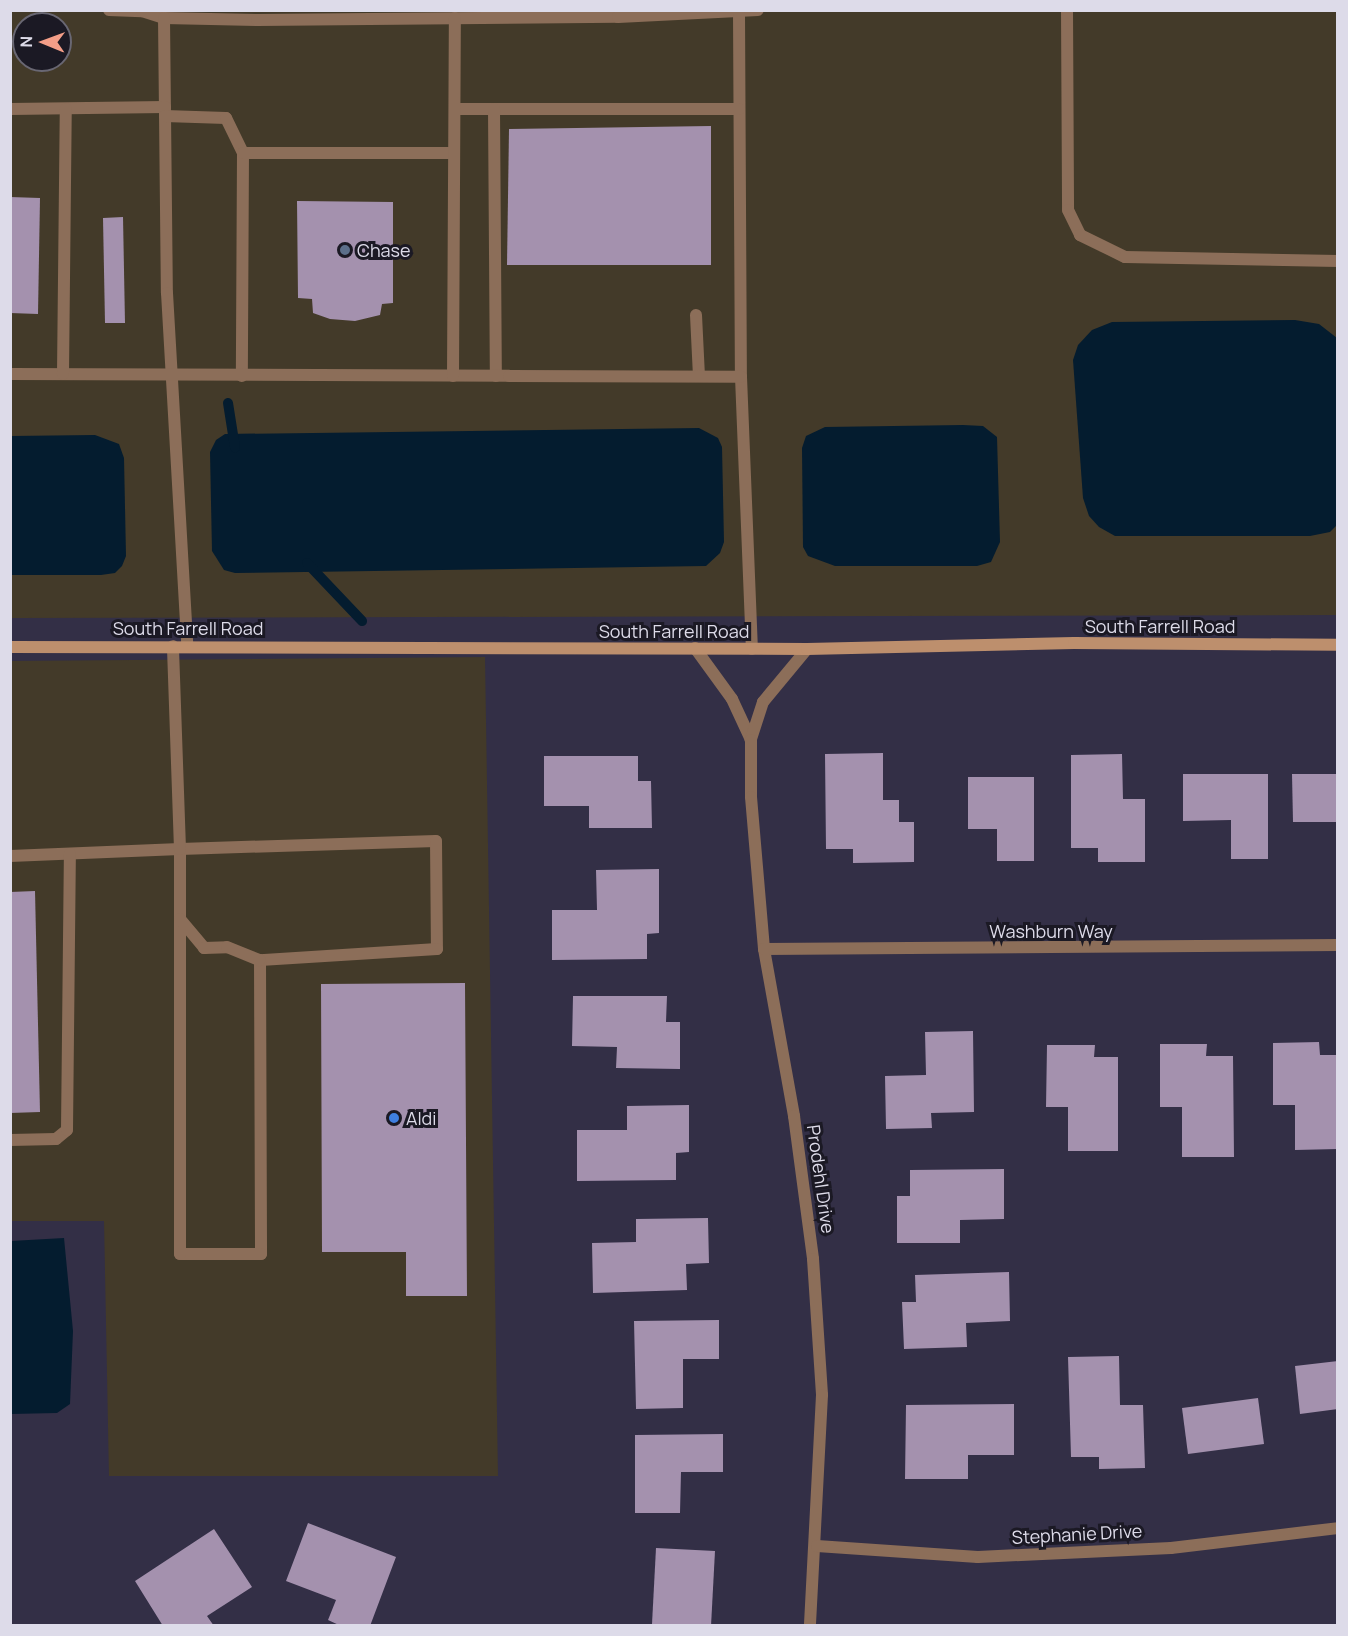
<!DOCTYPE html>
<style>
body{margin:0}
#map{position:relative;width:1348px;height:1636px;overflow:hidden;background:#332f46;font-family:Manrope,sans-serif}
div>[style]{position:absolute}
.commercial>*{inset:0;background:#433a29}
.water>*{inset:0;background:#041c2f}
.stream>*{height:10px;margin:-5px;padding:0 5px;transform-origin:5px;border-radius:5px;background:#041c2f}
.building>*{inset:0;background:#a491ae}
.lane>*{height:12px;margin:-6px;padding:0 6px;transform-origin:6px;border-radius:6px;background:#8c6e59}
.street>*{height:12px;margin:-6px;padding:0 6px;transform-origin:6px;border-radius:6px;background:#8c6e59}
.secondary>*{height:12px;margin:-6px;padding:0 6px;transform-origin:6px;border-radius:6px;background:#bd8f6d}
.dots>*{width:16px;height:16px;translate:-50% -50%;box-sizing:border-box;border:3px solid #1b1924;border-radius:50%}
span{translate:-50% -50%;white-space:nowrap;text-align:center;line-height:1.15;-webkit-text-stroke:6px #1b1924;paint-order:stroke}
.poi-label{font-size:18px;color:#dddbe9}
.left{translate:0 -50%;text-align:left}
.street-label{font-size:18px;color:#dddbe9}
.frame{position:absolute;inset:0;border:12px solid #dddbe9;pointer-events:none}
.north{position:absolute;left:12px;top:12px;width:60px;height:60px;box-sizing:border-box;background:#1b1924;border:2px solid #696773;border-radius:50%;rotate:271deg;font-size:16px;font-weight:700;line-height:24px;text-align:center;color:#dddbe9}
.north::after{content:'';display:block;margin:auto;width:21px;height:27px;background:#f49e88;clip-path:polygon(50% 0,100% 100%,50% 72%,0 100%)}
</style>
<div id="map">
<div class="commercial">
<i style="clip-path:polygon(evenodd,10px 11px,1337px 11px,1337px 615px,11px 618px,10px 11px,24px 24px,60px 24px,60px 60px,24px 60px,24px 24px)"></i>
<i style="clip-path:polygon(485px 657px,498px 1476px,109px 1476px,104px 1221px,11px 1221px,10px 661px)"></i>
</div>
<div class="water">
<i style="clip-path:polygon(1295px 320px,1319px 324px,1337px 338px,1338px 524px,1330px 532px,1310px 536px,1115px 536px,1099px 527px,1089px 516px,1083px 498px,1073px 360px,1078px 345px,1092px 330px,1112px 322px)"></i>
<i style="clip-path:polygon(963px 425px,983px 426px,997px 437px,1000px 542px,991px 562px,977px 566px,835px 566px,808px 556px,803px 547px,802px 448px,806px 436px,825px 427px)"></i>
<i style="clip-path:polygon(699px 428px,718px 438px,722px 447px,724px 542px,720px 553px,706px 566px,235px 573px,224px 570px,212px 551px,210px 452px,216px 440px,225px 434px)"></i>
<i style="clip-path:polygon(95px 435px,119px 444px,124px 458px,126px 556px,122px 566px,115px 573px,101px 575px,11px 575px,11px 436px)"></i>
<i style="clip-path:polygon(64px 1238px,73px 1331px,70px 1404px,57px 1413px,11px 1414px,11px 1241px)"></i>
</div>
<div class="stream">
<i style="left:228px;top:403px;width:45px;rotate:81deg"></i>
<i style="left:307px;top:563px;width:80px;rotate:46.5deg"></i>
</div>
<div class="building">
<i style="clip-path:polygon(711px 126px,711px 265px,507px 265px,509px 129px)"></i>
<i style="clip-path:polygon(10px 197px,40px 198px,38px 314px,10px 313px)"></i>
<i style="clip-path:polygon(297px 201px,393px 202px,393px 303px,382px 304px,380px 315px,355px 321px,330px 319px,313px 313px,312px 299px,298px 298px)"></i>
<i style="clip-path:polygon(123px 217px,125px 323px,105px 323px,103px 218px)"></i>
<i style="clip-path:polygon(883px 753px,883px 800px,899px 800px,899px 822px,914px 822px,914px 862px,853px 863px,853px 849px,826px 849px,825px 754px)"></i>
<i style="clip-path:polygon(1122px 754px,1123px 799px,1145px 799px,1145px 862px,1098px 862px,1098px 848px,1071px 848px,1071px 755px)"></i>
<i style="clip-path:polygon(544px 756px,638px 756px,638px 781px,651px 781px,652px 828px,589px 828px,589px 806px,544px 806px)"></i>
<i style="clip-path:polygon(1183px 774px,1268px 774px,1268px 859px,1231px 859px,1231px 820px,1183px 821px)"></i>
<i style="clip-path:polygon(1292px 774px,1338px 774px,1338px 822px,1293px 822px)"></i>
<i style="clip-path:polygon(968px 777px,1034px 777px,1034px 861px,997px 861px,997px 829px,968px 829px)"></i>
<i style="clip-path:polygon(659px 869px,659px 933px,647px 934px,647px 959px,552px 960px,552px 910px,597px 910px,596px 870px)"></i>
<i style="clip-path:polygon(35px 891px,40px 1112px,10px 1113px,10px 892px)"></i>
<i style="clip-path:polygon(465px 983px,467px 1296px,406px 1296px,406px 1252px,322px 1252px,321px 984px)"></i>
<i style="clip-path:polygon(573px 996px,667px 996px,666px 1022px,680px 1022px,680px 1069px,616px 1068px,617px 1047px,572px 1046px)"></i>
<i style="clip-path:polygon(973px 1031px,974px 1112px,931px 1113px,932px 1128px,886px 1129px,885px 1076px,926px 1075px,925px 1032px)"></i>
<i style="clip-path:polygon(1319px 1042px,1320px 1055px,1338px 1055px,1338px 1149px,1295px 1150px,1295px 1105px,1273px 1105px,1273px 1043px)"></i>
<i style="clip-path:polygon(1160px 1044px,1207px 1044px,1206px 1056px,1233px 1056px,1234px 1157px,1182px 1157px,1182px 1107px,1160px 1107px)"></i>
<i style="clip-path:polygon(1047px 1045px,1095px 1045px,1094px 1057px,1118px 1057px,1118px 1151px,1068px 1151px,1068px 1107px,1046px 1107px)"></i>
<i style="clip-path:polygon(689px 1105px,689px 1152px,676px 1153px,676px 1180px,577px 1181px,577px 1130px,627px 1130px,627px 1106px)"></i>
<i style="clip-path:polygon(1004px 1169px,1004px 1219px,960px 1220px,960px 1243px,897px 1243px,897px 1196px,910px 1196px,910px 1170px)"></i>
<i style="clip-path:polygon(708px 1218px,709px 1263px,686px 1264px,687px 1290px,593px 1293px,592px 1243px,636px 1242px,636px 1219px)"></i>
<i style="clip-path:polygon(1009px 1272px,1010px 1321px,966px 1323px,967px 1347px,904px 1349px,902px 1302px,916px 1302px,915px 1275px)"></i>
<i style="clip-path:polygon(719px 1320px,719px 1359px,683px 1359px,683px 1408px,636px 1409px,634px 1321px)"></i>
<i style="clip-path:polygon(1119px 1356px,1120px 1405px,1143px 1405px,1145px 1468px,1099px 1469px,1099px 1457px,1071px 1457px,1068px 1357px)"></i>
<i style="clip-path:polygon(1338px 1361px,1338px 1409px,1300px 1414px,1295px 1366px)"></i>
<i style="clip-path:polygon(1258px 1398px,1264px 1444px,1188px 1454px,1182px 1408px)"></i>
<i style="clip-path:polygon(1014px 1404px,1014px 1455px,968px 1455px,968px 1479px,905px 1479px,906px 1405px)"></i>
<i style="clip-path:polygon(723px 1434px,723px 1472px,681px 1472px,680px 1513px,635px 1513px,635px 1435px)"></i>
<i style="clip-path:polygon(308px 1523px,396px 1557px,370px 1626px,341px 1626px,328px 1620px,336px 1600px,286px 1581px)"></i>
<i style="clip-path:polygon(214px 1529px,252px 1587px,207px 1616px,214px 1626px,163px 1626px,135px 1581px)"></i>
<i style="clip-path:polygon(656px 1548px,715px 1551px,711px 1626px,652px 1624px)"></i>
</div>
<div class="lane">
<i style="left:109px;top:10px;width:33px;rotate:2deg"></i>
<i style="left:142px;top:11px;width:23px;rotate:18deg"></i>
<i style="left:164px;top:18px;width:93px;rotate:1.2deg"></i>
<i style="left:257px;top:20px;width:361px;rotate:-0.5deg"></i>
<i style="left:618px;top:17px;width:140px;rotate:-2.9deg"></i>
<i style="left:1067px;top:10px;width:200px;rotate:89.7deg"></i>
<i style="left:1068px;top:210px;width:28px;rotate:64deg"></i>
<i style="left:1080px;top:235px;width:50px;rotate:26.1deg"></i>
<i style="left:1125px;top:257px;width:213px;rotate:1.1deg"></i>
<i style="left:739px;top:13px;width:364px;rotate:89.7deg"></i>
<i style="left:741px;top:377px;width:272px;rotate:87.7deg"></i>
<i style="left:164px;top:18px;width:275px;rotate:89.4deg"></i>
<i style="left:167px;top:293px;width:353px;rotate:86.7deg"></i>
<i style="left:10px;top:109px;width:155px;rotate:-0.7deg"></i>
<i style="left:455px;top:109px;width:284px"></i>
<i style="left:494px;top:109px;width:267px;rotate:89.6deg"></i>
<i style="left:165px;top:116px;width:61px;rotate:1.9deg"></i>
<i style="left:226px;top:118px;width:39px;rotate:64deg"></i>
<i style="left:243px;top:153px;width:223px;rotate:90.3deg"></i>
<i style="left:243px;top:153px;width:211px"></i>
<i style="left:696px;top:315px;width:61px;rotate:87.2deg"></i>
<i style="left:10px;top:374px;width:499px;rotate:0.2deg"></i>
<i style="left:63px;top:374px;width:265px;rotate:-89.4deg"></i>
<i style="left:453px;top:376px;width:358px;rotate:-89.7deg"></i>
<i style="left:10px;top:856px;width:170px;rotate:-2.4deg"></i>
<i style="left:180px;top:849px;width:256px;rotate:-1.8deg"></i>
<i style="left:436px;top:841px;width:108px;rotate:89.5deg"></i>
<i style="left:437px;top:949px;width:177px;rotate:176.4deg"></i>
<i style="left:260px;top:960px;width:294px;rotate:89.8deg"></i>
<i style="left:261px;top:1254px;width:81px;rotate:180deg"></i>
<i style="left:180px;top:1254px;width:405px;rotate:-90deg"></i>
<i style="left:180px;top:849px;width:203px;rotate:-92deg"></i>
<i style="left:180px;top:919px;width:38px;rotate:50deg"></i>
<i style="left:204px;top:948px;width:23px;rotate:-2deg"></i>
<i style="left:227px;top:947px;width:35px;rotate:22deg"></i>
<i style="left:10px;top:1140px;width:46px;rotate:-1.2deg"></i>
<i style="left:56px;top:1139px;width:14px;rotate:-39deg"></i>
<i style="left:67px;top:1130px;width:276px;rotate:-89.4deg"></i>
</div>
<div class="street">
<i style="left:509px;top:376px;width:232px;rotate:0.2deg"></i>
<i style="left:695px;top:648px;width:63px;rotate:54deg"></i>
<i style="left:732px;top:699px;width:45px;rotate:65.1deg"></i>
<i style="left:807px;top:649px;width:69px;rotate:129.7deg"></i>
<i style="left:763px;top:702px;width:40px;rotate:108deg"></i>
<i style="left:751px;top:740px;width:57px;rotate:90deg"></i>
<i style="left:751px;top:797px;width:153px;rotate:85.1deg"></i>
<i style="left:764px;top:949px;width:170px;rotate:79.8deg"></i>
<i style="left:794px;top:1116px;width:144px;rotate:82.4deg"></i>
<i style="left:813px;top:1259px;width:136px;rotate:86.2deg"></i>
<i style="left:822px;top:1395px;width:231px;rotate:93deg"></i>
<i style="left:764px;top:949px;width:574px;rotate:-0.4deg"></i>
<i style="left:817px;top:1546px;width:161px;rotate:3.9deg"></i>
<i style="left:978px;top:1557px;width:193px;rotate:-2.7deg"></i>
<i style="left:1171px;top:1548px;width:168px;rotate:-6.8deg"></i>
</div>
<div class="secondary">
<i style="left:10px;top:647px;width:797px;rotate:0.14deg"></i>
<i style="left:807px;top:649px;width:267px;rotate:-1.3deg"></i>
<i style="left:1074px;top:643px;width:264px;rotate:0.4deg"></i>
</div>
<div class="dots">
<i style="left:345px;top:250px;background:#5c6f8a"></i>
<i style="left:394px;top:1118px;background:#3f7fe0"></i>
</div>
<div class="poi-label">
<span class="left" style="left:357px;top:250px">Chase</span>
<span class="left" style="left:406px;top:1118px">Aldi</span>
</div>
<div class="street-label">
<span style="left:1160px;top:626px">South Farrell Road</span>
<span style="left:188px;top:628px">South Farrell Road</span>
<span style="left:674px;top:631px">South Farrell Road</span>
<span style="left:1051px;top:931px">Washburn Way</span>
<span style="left:821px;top:1179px;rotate:82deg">Prodehl Drive</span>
<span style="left:1077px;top:1534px;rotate:-3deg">Stephanie Drive</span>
</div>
<div class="frame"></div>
<div class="north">N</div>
</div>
